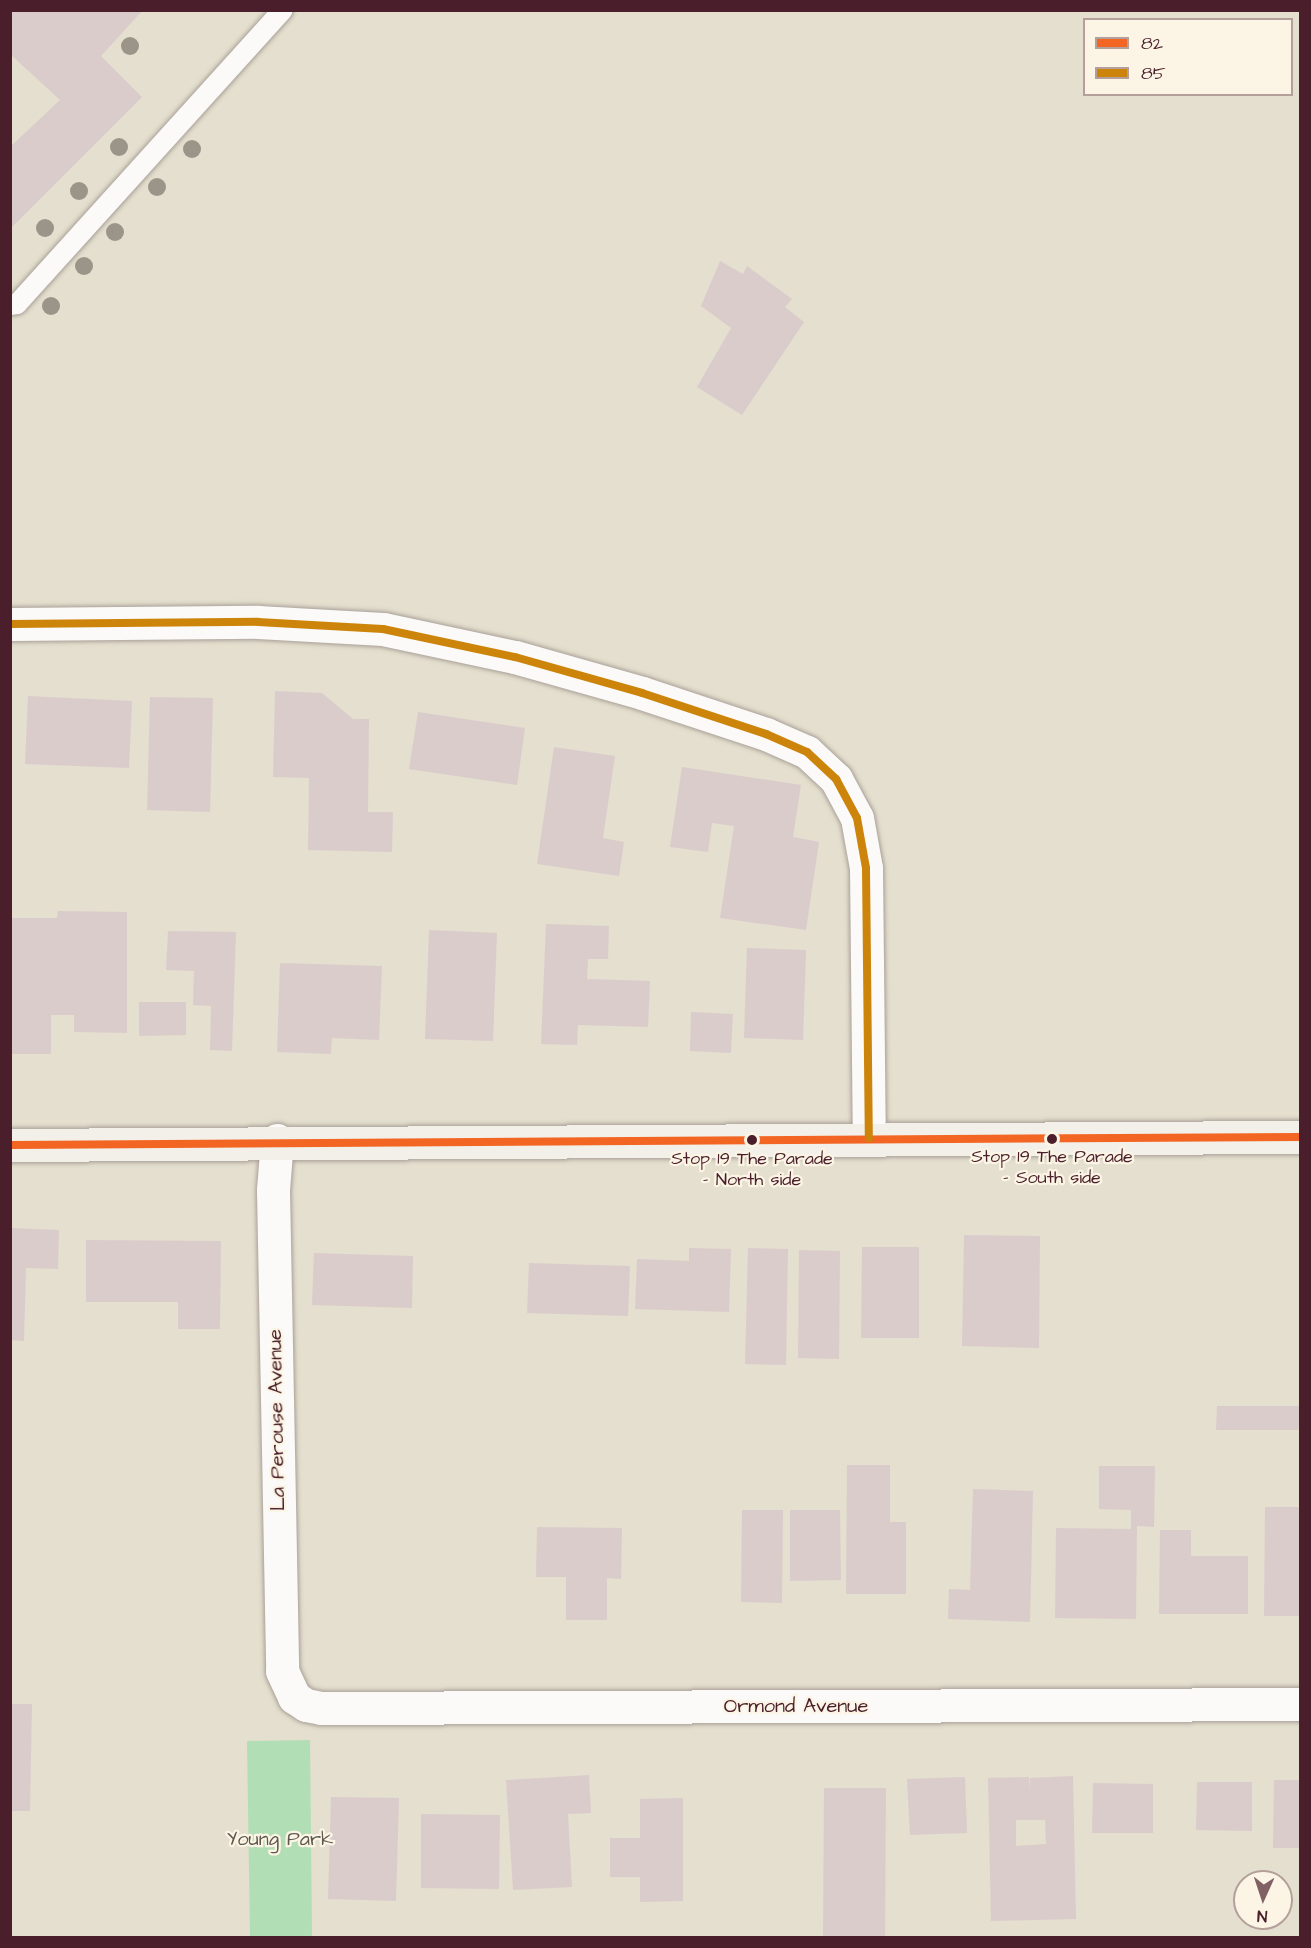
<!DOCTYPE html>
<style>
body{margin:0}
#map{position:relative;width:1311px;height:1948px;overflow:hidden;background:#e4dfce;font-family:"Architects Daughter",sans-serif}
div>[style]{position:absolute}
.green>*{inset:0;background:#b2deb5}
.building>*{inset:0;background:#dbcccc}
.roads{filter:drop-shadow(0 0 2px #a9a098) drop-shadow(0 0 2px #a9a098)}
.service>*{height:20px;margin:-10px;padding:0 10px;transform-origin:10px;border-radius:10px;background:#fbfaf8}
.minor>*{height:33px;margin:-16.5px;padding:0 16.5px;transform-origin:16.5px;border-radius:16.5px;background:#fbfaf8}
.secondary>*{height:33px;margin:-16.5px;padding:0 16.5px;transform-origin:16.5px;border-radius:16.5px;background:#f2f0e9}
.bus-1>*{height:8px;margin:-4px;padding:0 4px;transform-origin:4px;border-radius:4px;background:#f26522}
.bus-2>*{height:8px;margin:-4px;padding:0 4px;transform-origin:4px;border-radius:4px;background:#cc840b}
.trees>*{width:18px;height:18px;margin:-9px;border-radius:50%;background:#9a9588}
.dots>*{width:16px;height:16px;translate:-50% -50%;box-sizing:border-box;border:3px solid #fcf5e5;border-radius:50%}
span{translate:-50% -50%;white-space:nowrap;text-align:center;line-height:1.15;-webkit-text-stroke:4.5px #fcf5e5;paint-order:stroke}
.bus-label{font-size:18px;color:#4a1f2b}
.street-label{font-size:20px;color:#4a1f2b}
.park-label{font-size:20px;color:#5d584e}
.frame{position:absolute;inset:0;border:12px solid #4a1f2b;pointer-events:none}
.legend{position:absolute;left:1083px;top:18px;width:210px;height:78px;box-sizing:border-box;background:#fcf5e5;border:2px solid #b59f9b;margin:0;padding:8px 10px;list-style:none;font-size:18px;color:#4a1f2b}
.legend li{display:flex;align-items:center;gap:12px;height:30px}
.legend b{width:30px;border:2px solid #b59f9b}
.north{position:absolute;left:1233px;top:1870px;width:60px;height:60px;box-sizing:border-box;background:#fcf5e5;border:2px solid #b59f9b;border-radius:50%;rotate:183deg;font-size:16px;font-weight:700;line-height:24px;text-align:center;color:#4a1f2b}
.north::after{content:'';display:block;margin:auto;width:21px;height:27px;background:#806264;clip-path:polygon(50% 0,100% 100%,50% 72%,0 100%)}
</style>
<div id="map">
<div class="green">
<i style="clip-path:polygon(310px 1740px,312px 1937px,250px 1937px,247px 1741px)"></i>
</div>
<div class="building">
<i style="clip-path:polygon(10px 10px,143px 10px,101px 56px,142px 97px,10px 229px,10px 147px,60px 100px,10px 54px)"></i>
<i style="clip-path:polygon(720px 261px,743px 274px,747px 266px,792px 299px,785px 307px,804px 322px,742px 415px,697px 387px,731px 328px,701px 306px)"></i>
<i style="clip-path:polygon(275px 691px,322px 693px,353px 719px,369px 719px,368px 812px,393px 812px,392px 852px,308px 850px,309px 778px,273px 777px)"></i>
<i style="clip-path:polygon(28px 696px,132px 701px,129px 768px,25px 764px)"></i>
<i style="clip-path:polygon(150px 697px,213px 698px,210px 812px,147px 810px)"></i>
<i style="clip-path:polygon(418px 712px,525px 728px,517px 785px,409px 769px)"></i>
<i style="clip-path:polygon(554px 747px,615px 756px,603px 838px,624px 842px,619px 876px,537px 864px)"></i>
<i style="clip-path:polygon(682px 767px,801px 785px,793px 837px,819px 842px,806px 930px,720px 918px,734px 826px,712px 823px,708px 852px,670px 847px)"></i>
<i style="clip-path:polygon(58px 911px,127px 912px,127px 1033px,74px 1032px,74px 1015px,51px 1015px,51px 1054px,10px 1054px,10px 918px,57px 918px)"></i>
<i style="clip-path:polygon(546px 924px,609px 926px,608px 959px,588px 959px,587px 979px,650px 981px,648px 1027px,578px 1025px,577px 1045px,541px 1044px)"></i>
<i style="clip-path:polygon(429px 930px,497px 933px,493px 1041px,425px 1039px)"></i>
<i style="clip-path:polygon(168px 931px,236px 932px,232px 1051px,210px 1050px,211px 1006px,193px 1005px,194px 971px,166px 970px)"></i>
<i style="clip-path:polygon(747px 948px,806px 950px,803px 1040px,744px 1038px)"></i>
<i style="clip-path:polygon(280px 963px,382px 966px,379px 1040px,332px 1038px,331px 1054px,277px 1052px)"></i>
<i style="clip-path:polygon(139px 1002px,186px 1002px,186px 1035px,139px 1036px)"></i>
<i style="clip-path:polygon(691px 1012px,733px 1014px,731px 1053px,690px 1051px)"></i>
<i style="clip-path:polygon(10px 1228px,59px 1230px,58px 1269px,26px 1268px,24px 1341px,10px 1340px)"></i>
<i style="clip-path:polygon(964px 1235px,1040px 1236px,1039px 1348px,962px 1346px)"></i>
<i style="clip-path:polygon(86px 1240px,221px 1241px,220px 1329px,178px 1329px,178px 1302px,86px 1302px)"></i>
<i style="clip-path:polygon(862px 1247px,919px 1247px,919px 1338px,861px 1338px)"></i>
<i style="clip-path:polygon(689px 1248px,731px 1249px,729px 1312px,635px 1309px,637px 1259px,689px 1261px)"></i>
<i style="clip-path:polygon(748px 1248px,788px 1249px,786px 1365px,745px 1364px)"></i>
<i style="clip-path:polygon(799px 1250px,840px 1251px,839px 1359px,798px 1358px)"></i>
<i style="clip-path:polygon(314px 1253px,413px 1256px,412px 1308px,312px 1305px)"></i>
<i style="clip-path:polygon(529px 1263px,630px 1266px,628px 1316px,527px 1313px)"></i>
<i style="clip-path:polygon(1217px 1406px,1300px 1406px,1300px 1430px,1216px 1430px)"></i>
<i style="clip-path:polygon(847px 1465px,890px 1465px,890px 1522px,906px 1522px,906px 1594px,846px 1594px)"></i>
<i style="clip-path:polygon(1099px 1466px,1155px 1466px,1154px 1527px,1137px 1526px,1136px 1619px,1055px 1618px,1056px 1528px,1131px 1529px,1131px 1510px,1099px 1509px)"></i>
<i style="clip-path:polygon(973px 1489px,1033px 1491px,1030px 1622px,948px 1619px,949px 1589px,970px 1590px)"></i>
<i style="clip-path:polygon(1265px 1507px,1300px 1507px,1300px 1616px,1264px 1616px)"></i>
<i style="clip-path:polygon(742px 1510px,783px 1510px,782px 1603px,741px 1602px)"></i>
<i style="clip-path:polygon(790px 1510px,840px 1510px,841px 1580px,790px 1581px)"></i>
<i style="clip-path:polygon(537px 1527px,622px 1528px,621px 1579px,607px 1578px,607px 1620px,566px 1620px,566px 1577px,536px 1577px)"></i>
<i style="clip-path:polygon(1160px 1530px,1191px 1530px,1191px 1556px,1248px 1556px,1248px 1614px,1159px 1614px)"></i>
<i style="clip-path:polygon(10px 1704px,32px 1704px,30px 1811px,10px 1811px)"></i>
<i style="clip-path:polygon(589px 1775px,591px 1813px,568px 1814px,572px 1887px,513px 1890px,506px 1780px)"></i>
<i style="clip-path:polygon(evenodd,1073px 1776px,1076px 1919px,991px 1921px,988px 1778px,1029px 1777px,1030px 1790px,1030px 1778px,1073px 1776px,1016px 1820px,1045px 1820px,1046px 1844px,1016px 1846px,1016px 1820px)"></i>
<i style="clip-path:polygon(965px 1777px,967px 1833px,910px 1835px,907px 1779px)"></i>
<i style="clip-path:polygon(1274px 1780px,1300px 1780px,1300px 1848px,1273px 1848px)"></i>
<i style="clip-path:polygon(1197px 1782px,1252px 1782px,1252px 1831px,1196px 1830px)"></i>
<i style="clip-path:polygon(1093px 1783px,1153px 1784px,1153px 1833px,1092px 1833px)"></i>
<i style="clip-path:polygon(824px 1788px,886px 1788px,885px 1938px,823px 1938px)"></i>
<i style="clip-path:polygon(331px 1797px,399px 1798px,396px 1901px,328px 1899px)"></i>
<i style="clip-path:polygon(683px 1798px,683px 1901px,640px 1902px,640px 1877px,610px 1877px,610px 1838px,640px 1838px,640px 1799px)"></i>
<i style="clip-path:polygon(421px 1814px,500px 1815px,499px 1889px,421px 1888px)"></i>
</div>
<div class="roads">
<div class="service">
<i style="left:10px;top:305px;width:7px;rotate:-8deg"></i>
<i style="left:17px;top:304px;width:396px;rotate:-47.9deg"></i>
</div>
<div class="minor">
<i style="left:10px;top:624px;width:248px;rotate:-0.5deg"></i>
<i style="left:258px;top:622px;width:125px;rotate:3.2deg"></i>
<i style="left:383px;top:629px;width:135px;rotate:12deg"></i>
<i style="left:515px;top:657px;width:132px;rotate:15.8deg"></i>
<i style="left:642px;top:693px;width:131px;rotate:18.3deg"></i>
<i style="left:766px;top:734px;width:45px;rotate:23.7deg"></i>
<i style="left:807px;top:752px;width:40px;rotate:43deg"></i>
<i style="left:836px;top:779px;width:44px;rotate:61.7deg"></i>
<i style="left:857px;top:818px;width:51px;rotate:79.8deg"></i>
<i style="left:866px;top:868px;width:270px;rotate:89.4deg"></i>
<i style="left:277px;top:1140px;width:50px;rotate:94.6deg"></i>
<i style="left:273px;top:1190px;width:481px;rotate:88.9deg"></i>
<i style="left:282px;top:1671px;width:29px;rotate:65deg"></i>
<i style="left:294px;top:1697px;width:14px;rotate:34deg"></i>
<i style="left:306px;top:1705px;width:15px;rotate:11deg"></i>
<i style="left:321px;top:1708px;width:979px;rotate:-0.23deg"></i>
</div>
<div class="secondary">
<i style="left:10px;top:1145px;width:1290px;rotate:-0.36deg"></i>
</div>
</div>
<div class="bus-1">
<i style="left:10px;top:1145px;width:1290px;rotate:-0.36deg"></i>
</div>
<div class="bus-2">
<i style="left:10px;top:624px;width:248px;rotate:-0.5deg"></i>
<i style="left:258px;top:622px;width:125px;rotate:3.2deg"></i>
<i style="left:383px;top:629px;width:135px;rotate:12deg"></i>
<i style="left:515px;top:657px;width:132px;rotate:15.8deg"></i>
<i style="left:642px;top:693px;width:131px;rotate:18.3deg"></i>
<i style="left:766px;top:734px;width:45px;rotate:23.7deg"></i>
<i style="left:807px;top:752px;width:40px;rotate:43deg"></i>
<i style="left:836px;top:779px;width:44px;rotate:61.7deg"></i>
<i style="left:857px;top:818px;width:51px;rotate:79.8deg"></i>
<i style="left:866px;top:868px;width:270px;rotate:89.4deg"></i>
</div>
<div class="trees">
<i style="left:130px;top:46px"></i>
<i style="left:119px;top:147px"></i>
<i style="left:192px;top:149px"></i>
<i style="left:157px;top:187px"></i>
<i style="left:79px;top:191px"></i>
<i style="left:45px;top:228px"></i>
<i style="left:115px;top:232px"></i>
<i style="left:84px;top:266px"></i>
<i style="left:51px;top:306px"></i>
</div>
<div class="dots">
<i style="left:1052px;top:1139px;background:#4a1f2b"></i>
<i style="left:752px;top:1140px;background:#4a1f2b"></i>
</div>
<div class="bus-label">
<span style="left:1052px;top:1168px">Stop 19 The Parade<br>- South side</span>
<span style="left:752px;top:1170px">Stop 19 The Parade<br>- North side</span>
</div>
<div class="street-label">
<span style="left:277px;top:1420px;rotate:-91deg">La Perouse Avenue</span>
<span style="left:796px;top:1706px">Ormond Avenue</span>
</div>
<div class="park-label">
<span style="left:280px;top:1839px">Young Park</span>
</div>
<div class="frame"></div>
<ul class="legend">
<li><b style="height:8px;background:#f26522"></b>82</li>
<li><b style="height:8px;background:#cc840b"></b>85</li>
</ul>
<div class="north">N</div>
</div>
